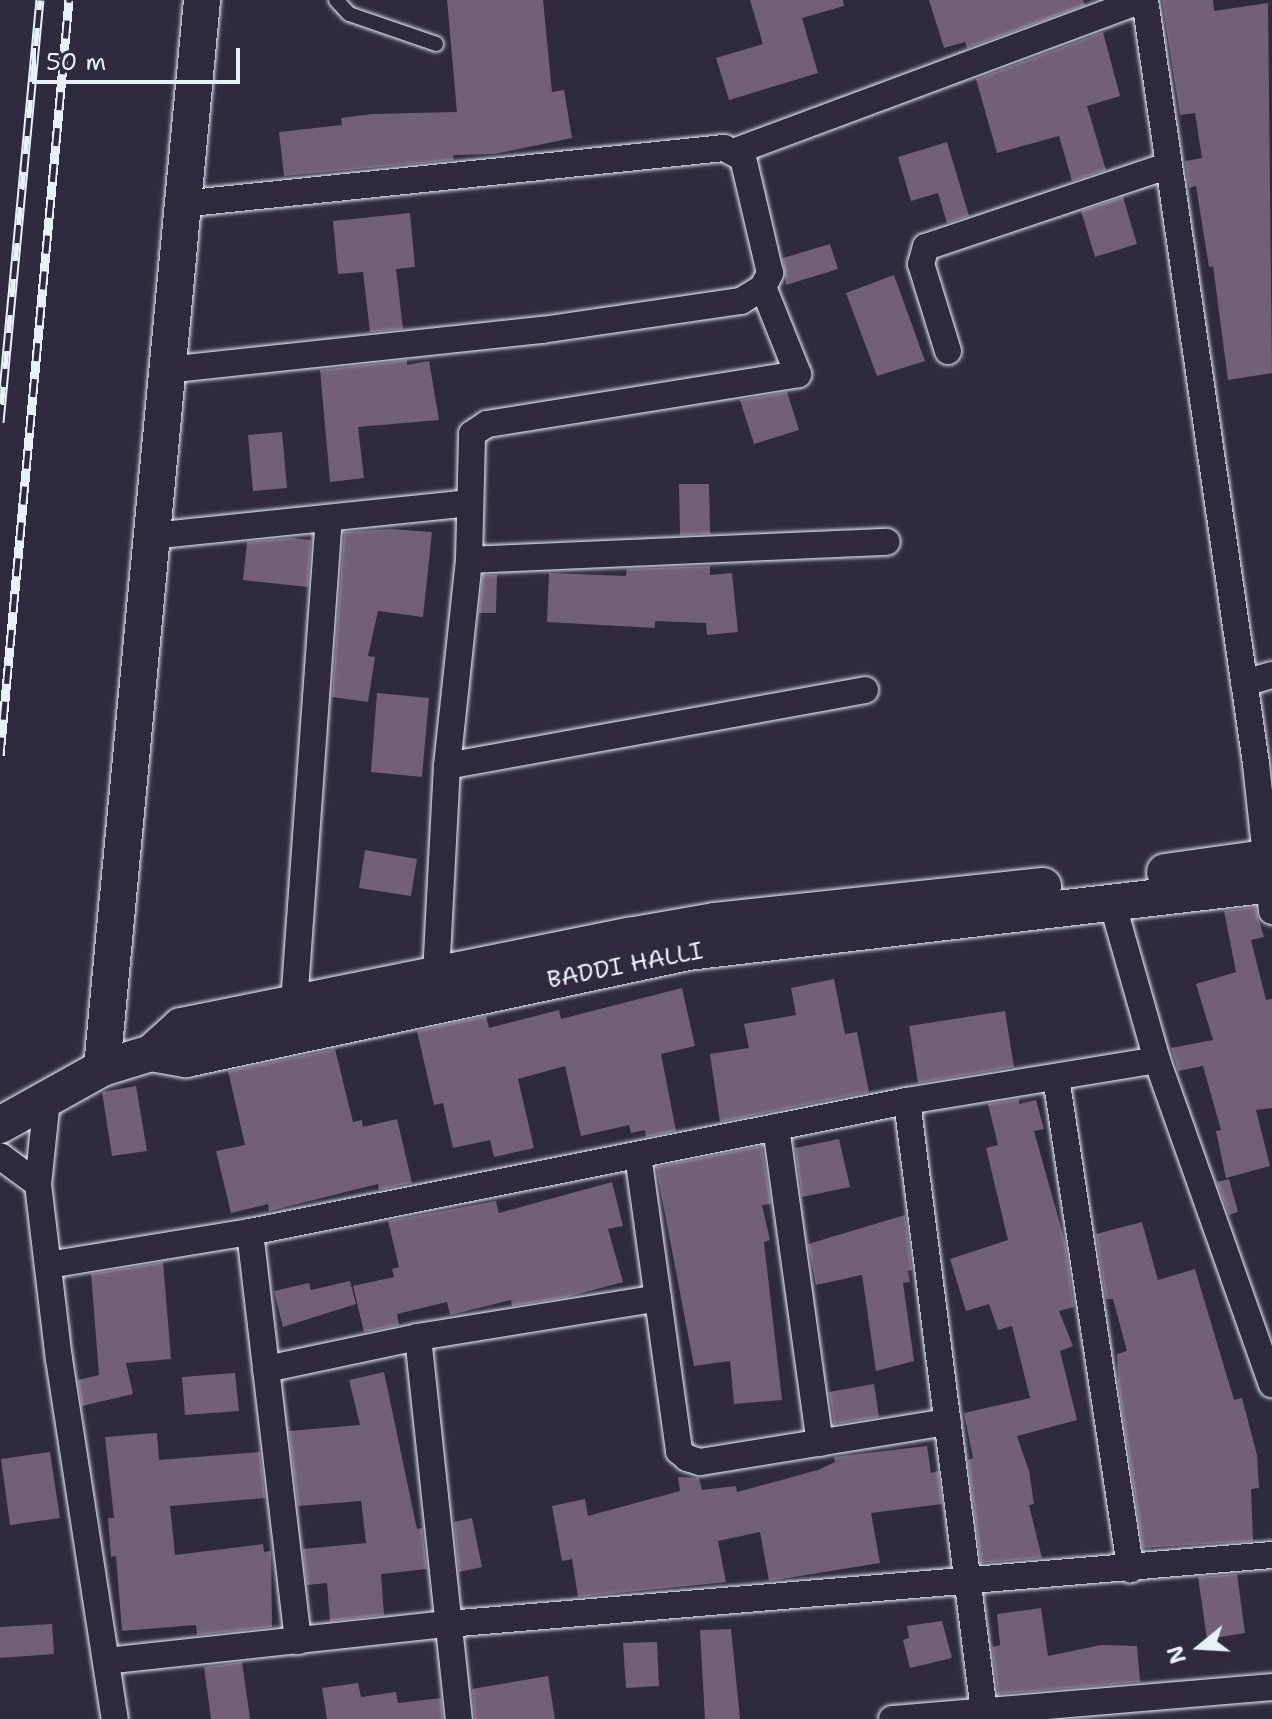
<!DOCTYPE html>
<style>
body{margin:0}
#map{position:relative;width:1272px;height:1719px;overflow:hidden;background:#2f2a3d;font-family:"Shantell Sans",sans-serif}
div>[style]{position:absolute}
.building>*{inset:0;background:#72607b}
.roads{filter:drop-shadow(0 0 2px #e8f1f8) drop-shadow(0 0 2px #e8f1f8)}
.lane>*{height:14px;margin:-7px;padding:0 7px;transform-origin:7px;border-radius:7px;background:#2f2a3d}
.street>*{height:26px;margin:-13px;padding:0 13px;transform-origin:13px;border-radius:13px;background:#2f2a3d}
.secondary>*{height:36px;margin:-18px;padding:0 18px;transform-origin:18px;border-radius:18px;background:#2f2a3d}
.rail>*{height:9px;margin-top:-4.5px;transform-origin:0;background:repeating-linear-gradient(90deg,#2f2a3d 0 18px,#e8f1f8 0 36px);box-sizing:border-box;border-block:2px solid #e8f1f8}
span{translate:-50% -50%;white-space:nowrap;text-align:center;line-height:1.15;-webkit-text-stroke:6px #2f2a3d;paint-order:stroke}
.street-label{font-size:24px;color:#e8f1f8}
.north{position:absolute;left:1160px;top:1607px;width:80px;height:80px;-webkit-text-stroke:6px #2f2a3d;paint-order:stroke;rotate:252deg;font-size:22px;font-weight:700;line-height:32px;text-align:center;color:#e8f1f8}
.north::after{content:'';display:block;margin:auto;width:28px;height:36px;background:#e8f1f8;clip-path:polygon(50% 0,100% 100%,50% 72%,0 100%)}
.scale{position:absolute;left:32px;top:48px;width:208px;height:36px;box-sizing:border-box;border:4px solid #e8f1f8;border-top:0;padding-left:10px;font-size:24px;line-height:28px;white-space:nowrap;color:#e8f1f8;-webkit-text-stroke:6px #2f2a3d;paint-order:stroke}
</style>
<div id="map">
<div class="building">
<i style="clip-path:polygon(447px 0,543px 0,552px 92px,564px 90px,572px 138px,494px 154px,453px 155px,454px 160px,284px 176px,279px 132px,342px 125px,341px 118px,372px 114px,457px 112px)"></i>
<i style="clip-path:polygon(750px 0,843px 0,844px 6px,802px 18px,818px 73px,729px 100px,716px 58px,763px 44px)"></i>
<i style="clip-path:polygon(929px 0,1083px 0,1085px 5px,967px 48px,965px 42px,944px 48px)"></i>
<i style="clip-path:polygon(1162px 0,1213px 0,1214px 11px,1268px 3px,1272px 373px,1228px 380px,1213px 266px,1209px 267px,1196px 186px,1189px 188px,1185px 161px,1202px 158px,1195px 113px,1180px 115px)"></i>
<i style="clip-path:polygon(1103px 32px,1120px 96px,1087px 106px,1106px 170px,1072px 181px,1059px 136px,997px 153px,976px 79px)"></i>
<i style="clip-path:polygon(947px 142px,969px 216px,947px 223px,938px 193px,911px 201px,898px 157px)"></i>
<i style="clip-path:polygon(1123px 197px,1137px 244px,1095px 257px,1081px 211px)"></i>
<i style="clip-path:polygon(410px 213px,415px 267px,396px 269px,403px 329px,370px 332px,363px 272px,338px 274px,333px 221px)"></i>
<i style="clip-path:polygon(830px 244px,838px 269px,786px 285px,783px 258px)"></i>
<i style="clip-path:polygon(894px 275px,925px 361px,877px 376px,846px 293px)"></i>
<i style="clip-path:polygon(407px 360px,407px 365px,429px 361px,439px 420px,358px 427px,364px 478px,330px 482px,320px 370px)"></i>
<i style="clip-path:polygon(787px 392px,799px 430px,754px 444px,740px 400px)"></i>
<i style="clip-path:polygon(282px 432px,287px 488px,253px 491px,248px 435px)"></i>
<i style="clip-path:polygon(679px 484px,709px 484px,710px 534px,680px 535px)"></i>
<i style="clip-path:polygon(391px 529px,432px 532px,423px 617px,378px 611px,368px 656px,375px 657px,368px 702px,332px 697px,344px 532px)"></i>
<i style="clip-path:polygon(291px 538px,311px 540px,308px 587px,243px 580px,247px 542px)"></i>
<i style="clip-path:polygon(710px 566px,710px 575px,732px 573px,738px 632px,707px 635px,706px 623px,655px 621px,655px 628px,547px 622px,549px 573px,626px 576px,627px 569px)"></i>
<i style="clip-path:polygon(483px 575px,497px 575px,496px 613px,479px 613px)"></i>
<i style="clip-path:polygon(377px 693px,429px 698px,422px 777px,371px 772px)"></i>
<i style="clip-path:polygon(365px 850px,417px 859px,411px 896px,359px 888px)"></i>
<i style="clip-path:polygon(1255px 907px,1264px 937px,1251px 940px,1266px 1000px,1272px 999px,1272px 1108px,1256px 1110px,1270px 1166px,1226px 1178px,1216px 1131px,1221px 1130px,1203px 1066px,1178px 1071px,1171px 1048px,1213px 1040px,1196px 984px,1236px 972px,1224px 911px)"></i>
<i style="clip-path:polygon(834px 979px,845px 1034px,857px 1032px,869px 1092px,720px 1122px,710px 1054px,749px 1048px,744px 1024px,796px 1015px,791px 988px)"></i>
<i style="clip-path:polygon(682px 988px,695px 1046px,661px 1054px,676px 1131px,646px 1137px,645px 1130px,631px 1133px,629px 1125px,581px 1136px,565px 1066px,518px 1079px,534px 1148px,494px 1157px,490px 1140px,453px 1148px,443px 1103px,434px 1105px,417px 1031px,486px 1016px,489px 1028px,559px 1010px,561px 1019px)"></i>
<i style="clip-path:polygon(1005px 1011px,1014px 1067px,918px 1083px,909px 1026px)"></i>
<i style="clip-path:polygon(335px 1049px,353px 1122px,362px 1120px,363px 1127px,397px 1119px,412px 1183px,379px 1190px,378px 1184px,269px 1211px,268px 1204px,231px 1213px,216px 1151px,245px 1145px,228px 1071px)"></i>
<i style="clip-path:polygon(136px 1086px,147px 1151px,112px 1156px,102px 1092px)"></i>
<i style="clip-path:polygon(1019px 1099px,1019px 1104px,1036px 1100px,1044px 1129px,1034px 1131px,1065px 1242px,1074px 1307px,1059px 1311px,1073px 1346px,1060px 1351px,1077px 1420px,1017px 1436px,1029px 1471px,1034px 1504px,1029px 1505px,1042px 1558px,981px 1563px,968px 1460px,973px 1458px,964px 1413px,1030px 1398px,1012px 1326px,998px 1330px,989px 1304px,966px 1311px,950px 1259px,1008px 1240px,986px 1148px,998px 1145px,988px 1104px)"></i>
<i style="clip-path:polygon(839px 1139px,850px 1187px,802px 1197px,795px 1148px)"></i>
<i style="clip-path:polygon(762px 1146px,771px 1204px,762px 1205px,770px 1240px,764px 1242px,782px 1400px,734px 1404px,730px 1361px,694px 1366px,656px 1167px)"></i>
<i style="clip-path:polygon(1229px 1179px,1238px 1212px,1229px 1215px,1217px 1182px)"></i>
<i style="clip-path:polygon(612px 1182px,623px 1226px,608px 1229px,623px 1282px,567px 1297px,512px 1306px,511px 1300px,450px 1315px,447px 1302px,397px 1314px,399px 1325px,364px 1332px,353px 1286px,394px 1277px,392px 1269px,399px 1267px,388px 1221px,496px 1201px,499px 1213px)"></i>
<i style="clip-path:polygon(905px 1215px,912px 1270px,908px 1271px,910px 1282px,903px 1283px,914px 1361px,876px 1371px,862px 1275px,816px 1285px,808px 1244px)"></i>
<i style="clip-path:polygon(1142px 1222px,1158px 1280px,1195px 1269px,1234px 1400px,1242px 1398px,1257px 1455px,1259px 1488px,1251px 1489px,1253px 1541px,1143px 1548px,1118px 1382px,1117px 1354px,1127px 1351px,1113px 1299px,1106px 1299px,1096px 1234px)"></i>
<i style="clip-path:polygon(163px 1262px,171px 1359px,126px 1363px,133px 1394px,82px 1406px,78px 1380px,99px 1375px,91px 1274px)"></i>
<i style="clip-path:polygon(350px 1281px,356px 1304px,283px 1327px,274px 1291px,309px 1283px,311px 1290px)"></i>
<i style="clip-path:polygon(384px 1372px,417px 1529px,422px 1528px,427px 1569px,381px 1574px,384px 1615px,330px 1621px,327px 1583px,307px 1585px,303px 1549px,366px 1543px,361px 1501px,298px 1506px,289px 1431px,360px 1425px,349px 1380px)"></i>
<i style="clip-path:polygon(235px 1373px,239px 1411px,185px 1415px,182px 1377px)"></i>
<i style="clip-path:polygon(874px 1384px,879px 1417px,834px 1424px,829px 1392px)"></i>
<i style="clip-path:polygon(157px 1433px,159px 1460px,260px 1452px,265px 1498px,170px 1506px,175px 1555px,263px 1544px,264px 1552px,271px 1551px,272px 1627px,197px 1635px,196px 1625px,122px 1631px,116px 1556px,111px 1557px,108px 1518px,114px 1518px,105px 1437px)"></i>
<i style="clip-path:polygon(927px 1446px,931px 1473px,938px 1471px,942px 1504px,871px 1513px,880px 1563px,769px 1581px,760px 1532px,718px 1541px,726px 1582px,578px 1597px,572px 1559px,562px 1561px,552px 1506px,585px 1499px,588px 1516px,680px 1491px,678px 1477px,699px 1478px,702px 1490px,736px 1486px,737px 1492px,818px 1470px,835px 1462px,834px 1457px)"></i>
<i style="clip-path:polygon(50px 1452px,60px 1518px,10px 1525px,1px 1459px)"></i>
<i style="clip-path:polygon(472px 1518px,482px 1567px,459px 1572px,454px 1522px)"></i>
<i style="clip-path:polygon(1237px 1574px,1245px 1633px,1207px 1639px,1198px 1577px)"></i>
<i style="clip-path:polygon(1041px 1608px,1048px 1656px,1101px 1645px,1137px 1646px,1140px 1682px,998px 1694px,992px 1647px,1000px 1645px,997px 1614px)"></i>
<i style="clip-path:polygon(942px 1621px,952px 1658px,910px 1668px,903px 1640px,909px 1638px,907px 1626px)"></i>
<i style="clip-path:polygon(52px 1624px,54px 1654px,0 1658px,0 1627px)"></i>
<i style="clip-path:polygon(731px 1629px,740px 1719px,705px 1719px,700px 1630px)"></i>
<i style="clip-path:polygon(657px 1642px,659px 1686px,626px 1688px,623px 1643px)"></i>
<i style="clip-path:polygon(242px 1662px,250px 1719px,211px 1719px,204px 1667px)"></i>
<i style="clip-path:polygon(548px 1676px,555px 1719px,475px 1719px,472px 1689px)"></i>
<i style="clip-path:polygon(358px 1683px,361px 1697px,396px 1692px,398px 1703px,441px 1698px,443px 1719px,327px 1719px,322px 1688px)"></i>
</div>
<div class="roads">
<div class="lane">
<i style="left:336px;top:0;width:19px;rotate:47deg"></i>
<i style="left:349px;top:14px;width:92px;rotate:19deg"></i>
</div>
<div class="street">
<i style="left:1145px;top:0;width:772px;rotate:81.73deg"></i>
<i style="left:1256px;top:764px;width:148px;rotate:83.8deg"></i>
<i style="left:736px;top:151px;width:434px;rotate:-20.4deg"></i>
<i style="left:948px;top:351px;width:91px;rotate:-107.2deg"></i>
<i style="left:921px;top:264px;width:18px;rotate:-74deg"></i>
<i style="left:926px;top:247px;width:256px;rotate:-18.6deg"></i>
<i style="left:166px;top:370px;width:378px;rotate:-6.1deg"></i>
<i style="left:542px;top:330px;width:201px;rotate:-8.3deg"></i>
<i style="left:741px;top:301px;width:26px;rotate:-32deg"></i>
<i style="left:763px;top:287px;width:16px;rotate:-63deg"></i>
<i style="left:770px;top:273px;width:118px;rotate:-103.2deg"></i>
<i style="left:743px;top:158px;width:21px;rotate:-152deg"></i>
<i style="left:724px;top:148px;width:546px;rotate:174.11deg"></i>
<i style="left:151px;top:536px;width:320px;rotate:-5.9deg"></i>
<i style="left:469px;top:560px;width:418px;rotate:-2.5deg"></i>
<i style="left:1244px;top:683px;width:29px;rotate:-16deg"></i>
<i style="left:447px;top:766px;width:425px;rotate:-10.3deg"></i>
<i style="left:1112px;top:902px;width:164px;rotate:74.1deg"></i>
<i style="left:1157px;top:1060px;width:344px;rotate:70.5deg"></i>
<i style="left:436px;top:975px;width:209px;rotate:-87deg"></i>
<i style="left:447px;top:766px;width:207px;rotate:-83.9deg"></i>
<i style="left:469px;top:560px;width:126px;rotate:-88.6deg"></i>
<i style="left:472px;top:434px;width:18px;rotate:-34deg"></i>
<i style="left:487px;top:424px;width:315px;rotate:-9.1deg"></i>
<i style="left:798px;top:374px;width:94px;rotate:-111.9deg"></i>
<i style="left:294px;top:1004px;width:486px;rotate:-85.9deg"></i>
<i style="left:1056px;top:1077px;width:498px;rotate:81.4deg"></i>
<i style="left:47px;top:1099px;width:85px;rotate:96deg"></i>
<i style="left:38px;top:1184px;width:176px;rotate:83.2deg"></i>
<i style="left:59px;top:1359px;width:364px;rotate:81.2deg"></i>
<i style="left:907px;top:1101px;width:623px;rotate:82.81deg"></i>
<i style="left:776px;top:1127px;width:319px;rotate:82.1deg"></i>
<i style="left:638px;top:1155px;width:299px;rotate:82.1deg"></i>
<i style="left:679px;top:1451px;width:11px;rotate:41deg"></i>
<i style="left:687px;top:1458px;width:14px;rotate:17deg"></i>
<i style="left:700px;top:1462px;width:251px;rotate:-9.2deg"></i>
<i style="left:0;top:1156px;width:47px;rotate:36.4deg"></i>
<i style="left:250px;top:1232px;width:412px;rotate:83.3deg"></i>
<i style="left:48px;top:1265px;width:205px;rotate:-9.3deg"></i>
<i style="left:250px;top:1232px;width:670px;rotate:-11.28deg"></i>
<i style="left:907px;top:1101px;width:253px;rotate:-9.3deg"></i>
<i style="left:418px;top:1337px;width:384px;rotate:83.9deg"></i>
<i style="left:266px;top:1369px;width:155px;rotate:-11.9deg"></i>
<i style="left:418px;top:1337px;width:243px;rotate:-9.2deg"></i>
<i style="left:106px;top:1661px;width:344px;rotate:-6.2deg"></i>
<i style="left:448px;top:1624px;width:827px;rotate:-4.79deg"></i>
<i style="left:892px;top:1719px;width:381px;rotate:-4.8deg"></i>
</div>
<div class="secondary">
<i style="left:1165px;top:872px;width:108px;rotate:-8deg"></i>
<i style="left:151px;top:1053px;width:40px;rotate:-42deg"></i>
<i style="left:181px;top:1026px;width:457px;rotate:-11.4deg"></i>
<i style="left:629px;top:936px;width:87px;rotate:-9.9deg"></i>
<i style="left:715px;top:921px;width:330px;rotate:-6.1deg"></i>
<i style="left:102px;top:1068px;width:1073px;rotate:-84.65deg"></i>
<i style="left:0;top:1125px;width:117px;rotate:-29.2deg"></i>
<i style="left:102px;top:1068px;width:51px;rotate:-17deg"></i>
<i style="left:151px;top:1053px;width:36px;rotate:10deg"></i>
<i style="left:186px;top:1059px;width:513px;rotate:-12.03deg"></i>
<i style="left:688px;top:952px;width:588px;rotate:-6.64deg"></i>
</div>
</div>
<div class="rail">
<i style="left:0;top:422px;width:424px;rotate:-84.6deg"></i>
<i style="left:0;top:755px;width:758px;rotate:-84.78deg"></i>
</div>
<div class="street-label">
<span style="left:625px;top:966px;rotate:-11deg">BADDI HALLI</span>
</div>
<div class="north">N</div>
<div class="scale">50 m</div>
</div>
